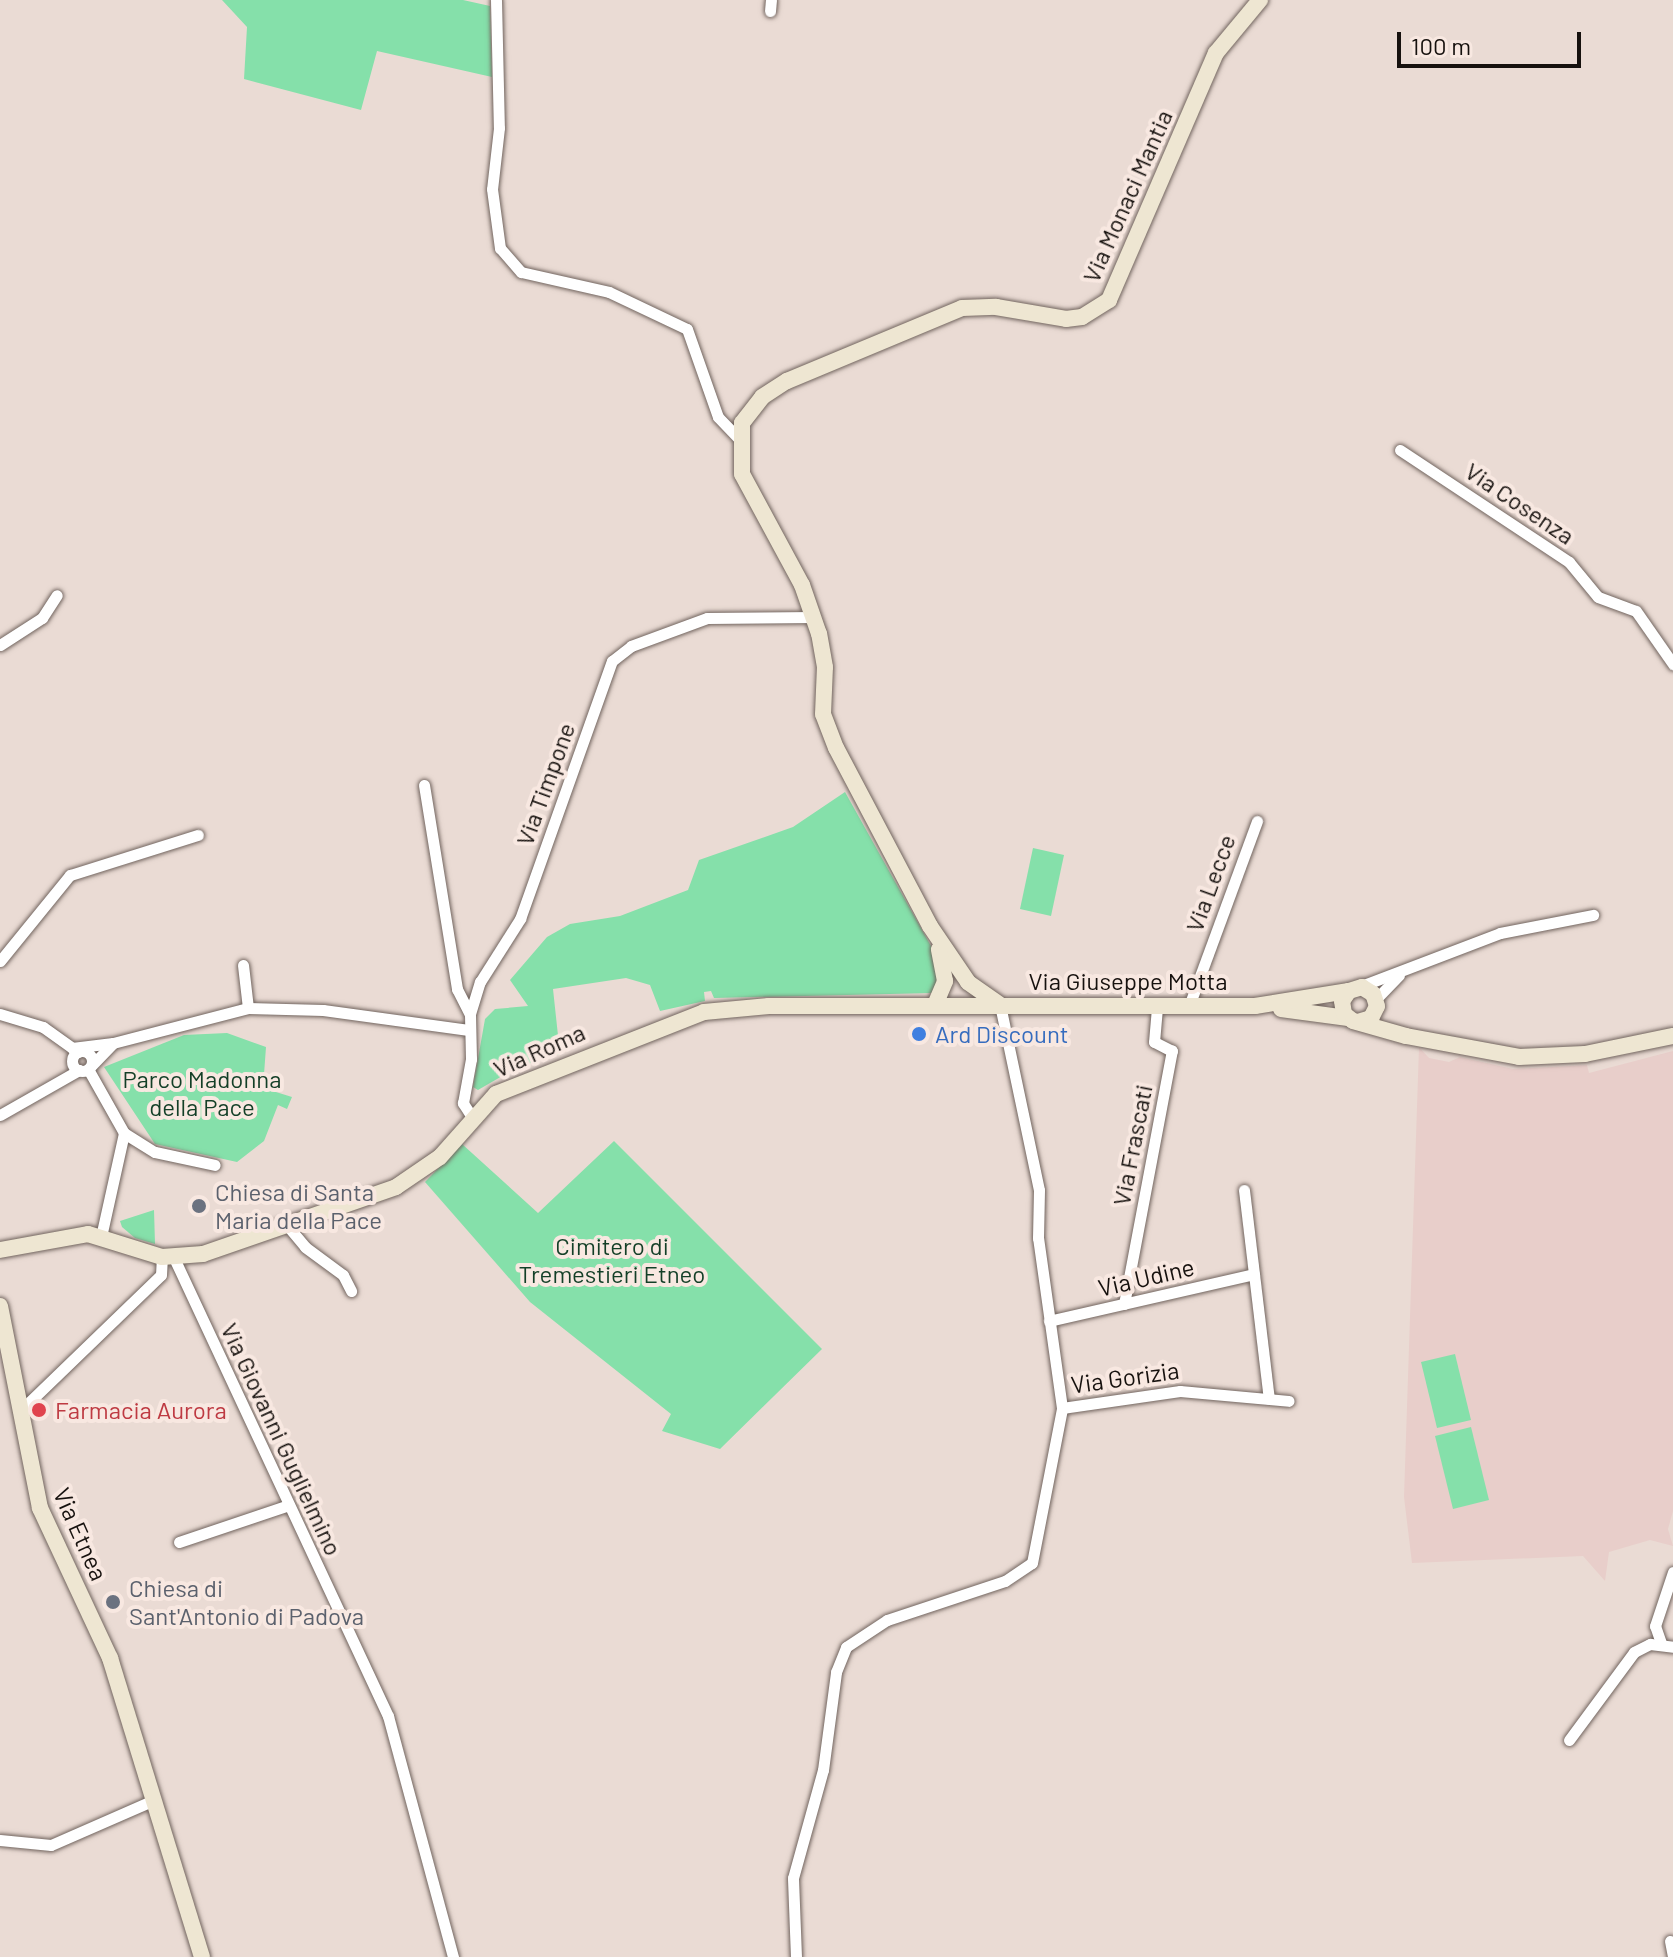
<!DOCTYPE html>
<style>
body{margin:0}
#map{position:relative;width:1673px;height:1957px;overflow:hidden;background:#eadbd4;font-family:Barlow,sans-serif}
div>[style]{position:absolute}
.education>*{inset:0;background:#e8ceca}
.green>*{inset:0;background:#85e0aa}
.roads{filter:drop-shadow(0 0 2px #71645e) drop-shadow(0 0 2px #71645e)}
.street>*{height:11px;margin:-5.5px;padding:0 5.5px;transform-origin:5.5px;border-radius:5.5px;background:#fff}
.street>.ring{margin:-5.5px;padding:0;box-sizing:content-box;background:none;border:11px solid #fff;border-radius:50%}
.secondary>*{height:16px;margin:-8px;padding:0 8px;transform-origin:8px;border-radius:8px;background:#eee6d2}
.dots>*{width:22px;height:22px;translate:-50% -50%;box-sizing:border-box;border:4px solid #f8e8e1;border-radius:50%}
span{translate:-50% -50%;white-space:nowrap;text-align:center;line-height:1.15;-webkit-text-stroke:8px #f8e8e1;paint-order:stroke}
.street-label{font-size:24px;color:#16110e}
.shop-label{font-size:24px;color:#366cbe}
.left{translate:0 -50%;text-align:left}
.park-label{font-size:24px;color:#133f27}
.worship-label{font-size:24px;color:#5b616d}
.health-label{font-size:24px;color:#be3a42}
.scale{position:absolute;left:1397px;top:32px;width:184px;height:36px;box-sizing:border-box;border:4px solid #16110e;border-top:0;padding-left:10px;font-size:24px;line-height:28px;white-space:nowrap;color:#16110e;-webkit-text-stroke:6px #f8e8e1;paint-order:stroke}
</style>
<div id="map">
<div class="education">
<i style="clip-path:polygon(1419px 1047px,1429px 1058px,1449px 1062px,1460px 1057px,1513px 1069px,1587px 1065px,1589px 1073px,1673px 1051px,1673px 1511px,1668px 1529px,1673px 1546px,1650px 1540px,1609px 1552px,1605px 1581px,1583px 1556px,1412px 1563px,1404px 1497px)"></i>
</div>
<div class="green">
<i style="clip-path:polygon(222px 0,463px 0,490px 6px,492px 77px,377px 51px,361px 110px,244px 79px,247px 27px)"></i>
<i style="clip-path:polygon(845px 792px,931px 946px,941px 972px,932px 993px,714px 998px,711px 991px,704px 992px,705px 1001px,660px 1011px,650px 985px,626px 978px,553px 989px,560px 1054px,518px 1067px,478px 1090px,473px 1087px,485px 1019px,495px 1009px,528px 1006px,510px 980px,547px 937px,570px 924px,620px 916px,688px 890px,699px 860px,793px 827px)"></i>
<i style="clip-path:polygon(1033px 848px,1064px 855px,1051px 916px,1020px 909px)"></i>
<i style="clip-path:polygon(227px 1033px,266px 1047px,263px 1088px,292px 1097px,287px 1109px,278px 1105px,264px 1141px,237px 1162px,155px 1144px,104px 1067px,184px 1035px)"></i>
<i style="clip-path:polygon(614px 1141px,822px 1349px,720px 1449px,662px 1431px,671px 1414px,530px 1302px,425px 1182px,462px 1144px,538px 1213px)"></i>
<i style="clip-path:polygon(154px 1210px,155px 1244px,135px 1238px,122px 1227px,120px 1221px)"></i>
<i style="clip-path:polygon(1455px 1354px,1471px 1420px,1437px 1428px,1421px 1362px)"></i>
<i style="clip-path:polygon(1471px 1427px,1489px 1500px,1453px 1509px,1435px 1436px)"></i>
</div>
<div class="roads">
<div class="street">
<i style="left:496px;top:0;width:128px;rotate:88.7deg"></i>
<i style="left:499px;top:128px;width:61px;rotate:96.5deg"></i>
<i style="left:492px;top:189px;width:60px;rotate:82.3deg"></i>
<i style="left:500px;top:248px;width:32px;rotate:49deg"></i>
<i style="left:521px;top:272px;width:90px;rotate:12.8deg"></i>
<i style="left:609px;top:292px;width:86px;rotate:25.4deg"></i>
<i style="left:687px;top:329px;width:93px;rotate:70.6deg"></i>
<i style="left:718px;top:417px;width:30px;rotate:46deg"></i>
<i style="left:770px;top:11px;width:11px;rotate:-85deg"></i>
<i style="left:1400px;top:450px;width:203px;rotate:33.5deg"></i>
<i style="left:1569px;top:562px;width:45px;rotate:50.4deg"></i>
<i style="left:1598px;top:597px;width:40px;rotate:20.2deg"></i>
<i style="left:1636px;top:611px;width:65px;rotate:55.1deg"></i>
<i style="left:0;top:645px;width:50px;rotate:-32.7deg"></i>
<i style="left:42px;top:618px;width:27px;rotate:-57deg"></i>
<i style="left:424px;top:785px;width:207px;rotate:80.8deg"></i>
<i style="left:457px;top:989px;width:28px;rotate:63deg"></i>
<i style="left:0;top:961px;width:111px;rotate:-50.9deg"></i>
<i style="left:70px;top:875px;width:134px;rotate:-17.4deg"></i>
<i style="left:243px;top:965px;width:43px;rotate:83.4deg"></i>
<i style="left:1356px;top:988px;width:154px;rotate:-20.9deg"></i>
<i style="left:1500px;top:933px;width:95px;rotate:-11deg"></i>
<i style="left:1376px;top:999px;width:33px;rotate:-46deg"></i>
<i style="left:1189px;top:1006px;width:197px;rotate:-69.8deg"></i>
<i style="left:0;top:1014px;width:45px;rotate:16.8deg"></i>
<i style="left:43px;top:1027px;width:43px;rotate:35.5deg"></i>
<i style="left:72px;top:1048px;width:41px;rotate:-7deg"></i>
<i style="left:113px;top:1043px;width:139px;rotate:-14.5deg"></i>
<i style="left:248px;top:1008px;width:75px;rotate:1.5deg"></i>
<i style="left:323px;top:1010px;width:147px;rotate:7.8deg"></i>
<i class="ring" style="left:72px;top:1051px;width:9px;height:9px"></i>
<i style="left:91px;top:1066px;width:32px;rotate:-46deg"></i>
<i style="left:88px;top:1069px;width:73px;rotate:60.6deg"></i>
<i style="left:124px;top:1133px;width:107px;rotate:102.5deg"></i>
<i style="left:0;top:1115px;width:91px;rotate:-29.7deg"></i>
<i style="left:472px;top:1117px;width:17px;rotate:-123deg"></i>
<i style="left:463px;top:1103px;width:45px;rotate:-79.7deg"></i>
<i style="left:471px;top:1059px;width:45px;rotate:-91.3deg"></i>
<i style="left:470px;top:1014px;width:34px;rotate:-73deg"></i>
<i style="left:480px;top:982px;width:75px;rotate:-57.6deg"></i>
<i style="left:520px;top:919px;width:274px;rotate:-70.4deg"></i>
<i style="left:612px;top:661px;width:24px;rotate:-38deg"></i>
<i style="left:631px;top:646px;width:81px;rotate:-20.2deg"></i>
<i style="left:707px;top:618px;width:107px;rotate:-0.5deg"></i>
<i style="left:124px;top:1133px;width:36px;rotate:32deg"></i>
<i style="left:155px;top:1152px;width:61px;rotate:12.2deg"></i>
<i style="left:1244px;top:1190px;width:210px;rotate:83.2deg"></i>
<i style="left:286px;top:1224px;width:30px;rotate:50deg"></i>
<i style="left:305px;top:1247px;width:47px;rotate:36.4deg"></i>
<i style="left:343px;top:1275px;width:18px;rotate:63deg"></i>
<i style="left:174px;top:1258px;width:506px;rotate:64.96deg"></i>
<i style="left:388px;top:1716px;width:250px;rotate:74.9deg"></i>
<i style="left:1124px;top:1304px;width:258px;rotate:-79.3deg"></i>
<i style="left:1172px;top:1051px;width:20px;rotate:-153deg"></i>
<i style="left:1154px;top:1042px;width:37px;rotate:-85deg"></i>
<i style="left:1049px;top:1321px;width:210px;rotate:-12.9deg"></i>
<i style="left:1062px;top:1408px;width:119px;rotate:-8.2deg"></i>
<i style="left:1180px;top:1391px;width:109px;rotate:5.2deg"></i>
<i style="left:21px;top:1410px;width:194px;rotate:-44deg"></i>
<i style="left:161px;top:1275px;width:18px;rotate:-87deg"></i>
<i style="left:179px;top:1542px;width:116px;rotate:-18.6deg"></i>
<i style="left:1661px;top:1643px;width:18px;rotate:-109deg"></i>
<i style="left:1655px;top:1626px;width:57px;rotate:-71.6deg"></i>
<i style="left:1569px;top:1740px;width:109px;rotate:-53.5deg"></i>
<i style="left:1634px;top:1652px;width:18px;rotate:-27deg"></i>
<i style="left:1650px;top:1644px;width:23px;rotate:7deg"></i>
<i style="left:0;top:1840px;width:51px;rotate:5.6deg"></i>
<i style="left:51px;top:1845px;width:112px;rotate:-23.6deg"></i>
<i style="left:1670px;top:1941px;width:16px;rotate:79deg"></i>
<i style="left:796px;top:1957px;width:79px;rotate:-92.2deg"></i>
<i style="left:793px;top:1878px;width:112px;rotate:-74.5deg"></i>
<i style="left:823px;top:1770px;width:99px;rotate:-82.4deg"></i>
<i style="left:836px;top:1672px;width:27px;rotate:-68deg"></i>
<i style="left:846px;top:1647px;width:49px;rotate:-33.4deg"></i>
<i style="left:887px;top:1620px;width:124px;rotate:-18.3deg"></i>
<i style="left:1005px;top:1581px;width:32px;rotate:-34deg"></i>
<i style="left:1032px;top:1563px;width:158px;rotate:-79deg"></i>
<i style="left:1062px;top:1408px;width:172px;rotate:-98deg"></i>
<i style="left:1038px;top:1238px;width:48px;rotate:-88.8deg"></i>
<i style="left:1039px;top:1190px;width:189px;rotate:-101.9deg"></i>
</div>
<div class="secondary">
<i style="left:999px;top:1004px;width:38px;rotate:-145deg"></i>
<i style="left:968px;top:982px;width:68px;rotate:-124.2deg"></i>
<i style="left:930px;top:926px;width:201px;rotate:-117.8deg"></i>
<i style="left:836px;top:748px;width:36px;rotate:-111deg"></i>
<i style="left:823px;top:714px;width:47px;rotate:-87.6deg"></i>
<i style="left:825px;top:667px;width:34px;rotate:-100deg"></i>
<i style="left:819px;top:634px;width:52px;rotate:-109.1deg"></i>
<i style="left:802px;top:585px;width:126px;rotate:-118.4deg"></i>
<i style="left:742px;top:474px;width:51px;rotate:-90deg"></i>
<i style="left:742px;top:423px;width:33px;rotate:-52deg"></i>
<i style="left:762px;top:397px;width:30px;rotate:-33deg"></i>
<i style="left:787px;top:381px;width:190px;rotate:-22.6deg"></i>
<i style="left:962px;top:308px;width:34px;rotate:-2deg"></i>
<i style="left:996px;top:307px;width:71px;rotate:9.7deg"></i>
<i style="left:1066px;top:319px;width:16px;rotate:-7deg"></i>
<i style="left:1082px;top:317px;width:32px;rotate:-32deg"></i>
<i style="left:1109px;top:300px;width:269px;rotate:-66.6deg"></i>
<i style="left:1216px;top:53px;width:69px;rotate:-50.3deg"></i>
<i style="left:935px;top:1005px;width:26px;rotate:-67deg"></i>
<i style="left:945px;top:981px;width:32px;rotate:-101deg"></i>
<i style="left:1281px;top:1009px;width:68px;rotate:7.7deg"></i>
<i style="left:1358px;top:1022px;width:14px;rotate:-17deg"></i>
<i style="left:1371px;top:1018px;width:13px;rotate:-63deg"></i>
<i style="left:1377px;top:1006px;width:13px;rotate:-108deg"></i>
<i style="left:1373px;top:994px;width:13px;rotate:-148deg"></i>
<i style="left:1362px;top:987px;width:14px;rotate:163deg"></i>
<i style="left:1349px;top:991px;width:12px;rotate:125deg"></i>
<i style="left:1342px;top:1001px;width:13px;rotate:81deg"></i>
<i style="left:1344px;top:1014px;width:11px;rotate:38deg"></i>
<i style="left:1353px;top:1021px;width:55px;rotate:15.8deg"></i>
<i style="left:1406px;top:1036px;width:115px;rotate:10.5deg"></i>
<i style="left:1519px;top:1057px;width:66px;rotate:-2.6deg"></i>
<i style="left:1585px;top:1054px;width:90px;rotate:-11.6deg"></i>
<i style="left:0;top:1250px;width:89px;rotate:-10.3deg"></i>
<i style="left:88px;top:1234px;width:77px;rotate:17.3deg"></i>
<i style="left:162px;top:1257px;width:41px;rotate:-4.2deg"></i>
<i style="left:203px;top:1254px;width:204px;rotate:-19.1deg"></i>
<i style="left:396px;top:1187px;width:53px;rotate:-34.3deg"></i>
<i style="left:440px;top:1157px;width:84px;rotate:-48.4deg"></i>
<i style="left:496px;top:1094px;width:224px;rotate:-21.5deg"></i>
<i style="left:704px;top:1012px;width:65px;rotate:-5.3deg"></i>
<i style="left:769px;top:1006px;width:486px"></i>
<i style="left:1255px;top:1006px;width:95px;rotate:-9.1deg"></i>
<i style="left:0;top:1306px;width:206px;rotate:78.8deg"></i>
<i style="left:40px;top:1508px;width:166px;rotate:65deg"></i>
<i style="left:110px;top:1658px;width:313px;rotate:72.9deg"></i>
</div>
</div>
<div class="dots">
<i style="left:919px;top:1034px;background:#3f7fe0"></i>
<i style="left:199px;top:1206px;background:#6b7280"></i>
<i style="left:39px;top:1410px;background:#e0444e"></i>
<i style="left:113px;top:1602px;background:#6b7280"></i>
</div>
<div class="street-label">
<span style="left:1127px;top:196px;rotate:-66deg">Via Monaci Mantia</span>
<span style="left:1520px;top:503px;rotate:34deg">Via Cosenza</span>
<span style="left:545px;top:784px;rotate:-70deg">Via Timpone</span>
<span style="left:1210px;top:883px;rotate:-70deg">Via Lecce</span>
<span style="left:1128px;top:981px">Via Giuseppe Motta</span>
<span style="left:539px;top:1050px;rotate:-24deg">Via Roma</span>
<span style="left:1132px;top:1145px;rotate:-79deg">Via Frascati</span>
<span style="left:1146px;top:1277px;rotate:-13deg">Via Udine</span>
<span style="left:1125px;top:1377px;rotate:-8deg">Via Gorizia</span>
<span style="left:282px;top:1439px;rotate:65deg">Via Giovanni Guglielmino</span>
<span style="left:81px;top:1534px;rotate:66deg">Via Etnea</span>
</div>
<div class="shop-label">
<span class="left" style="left:935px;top:1034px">Ard Discount</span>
</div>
<div class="park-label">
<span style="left:202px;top:1093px">Parco Madonna<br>della Pace</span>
<span style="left:612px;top:1260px">Cimitero di<br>Tremestieri Etneo</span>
</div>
<div class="worship-label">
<span class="left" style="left:215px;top:1206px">Chiesa di Santa<br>Maria della Pace</span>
<span class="left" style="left:129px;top:1602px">Chiesa di<br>Sant'Antonio di Padova</span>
</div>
<div class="health-label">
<span class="left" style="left:55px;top:1410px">Farmacia Aurora</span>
</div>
<div class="scale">100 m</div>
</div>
